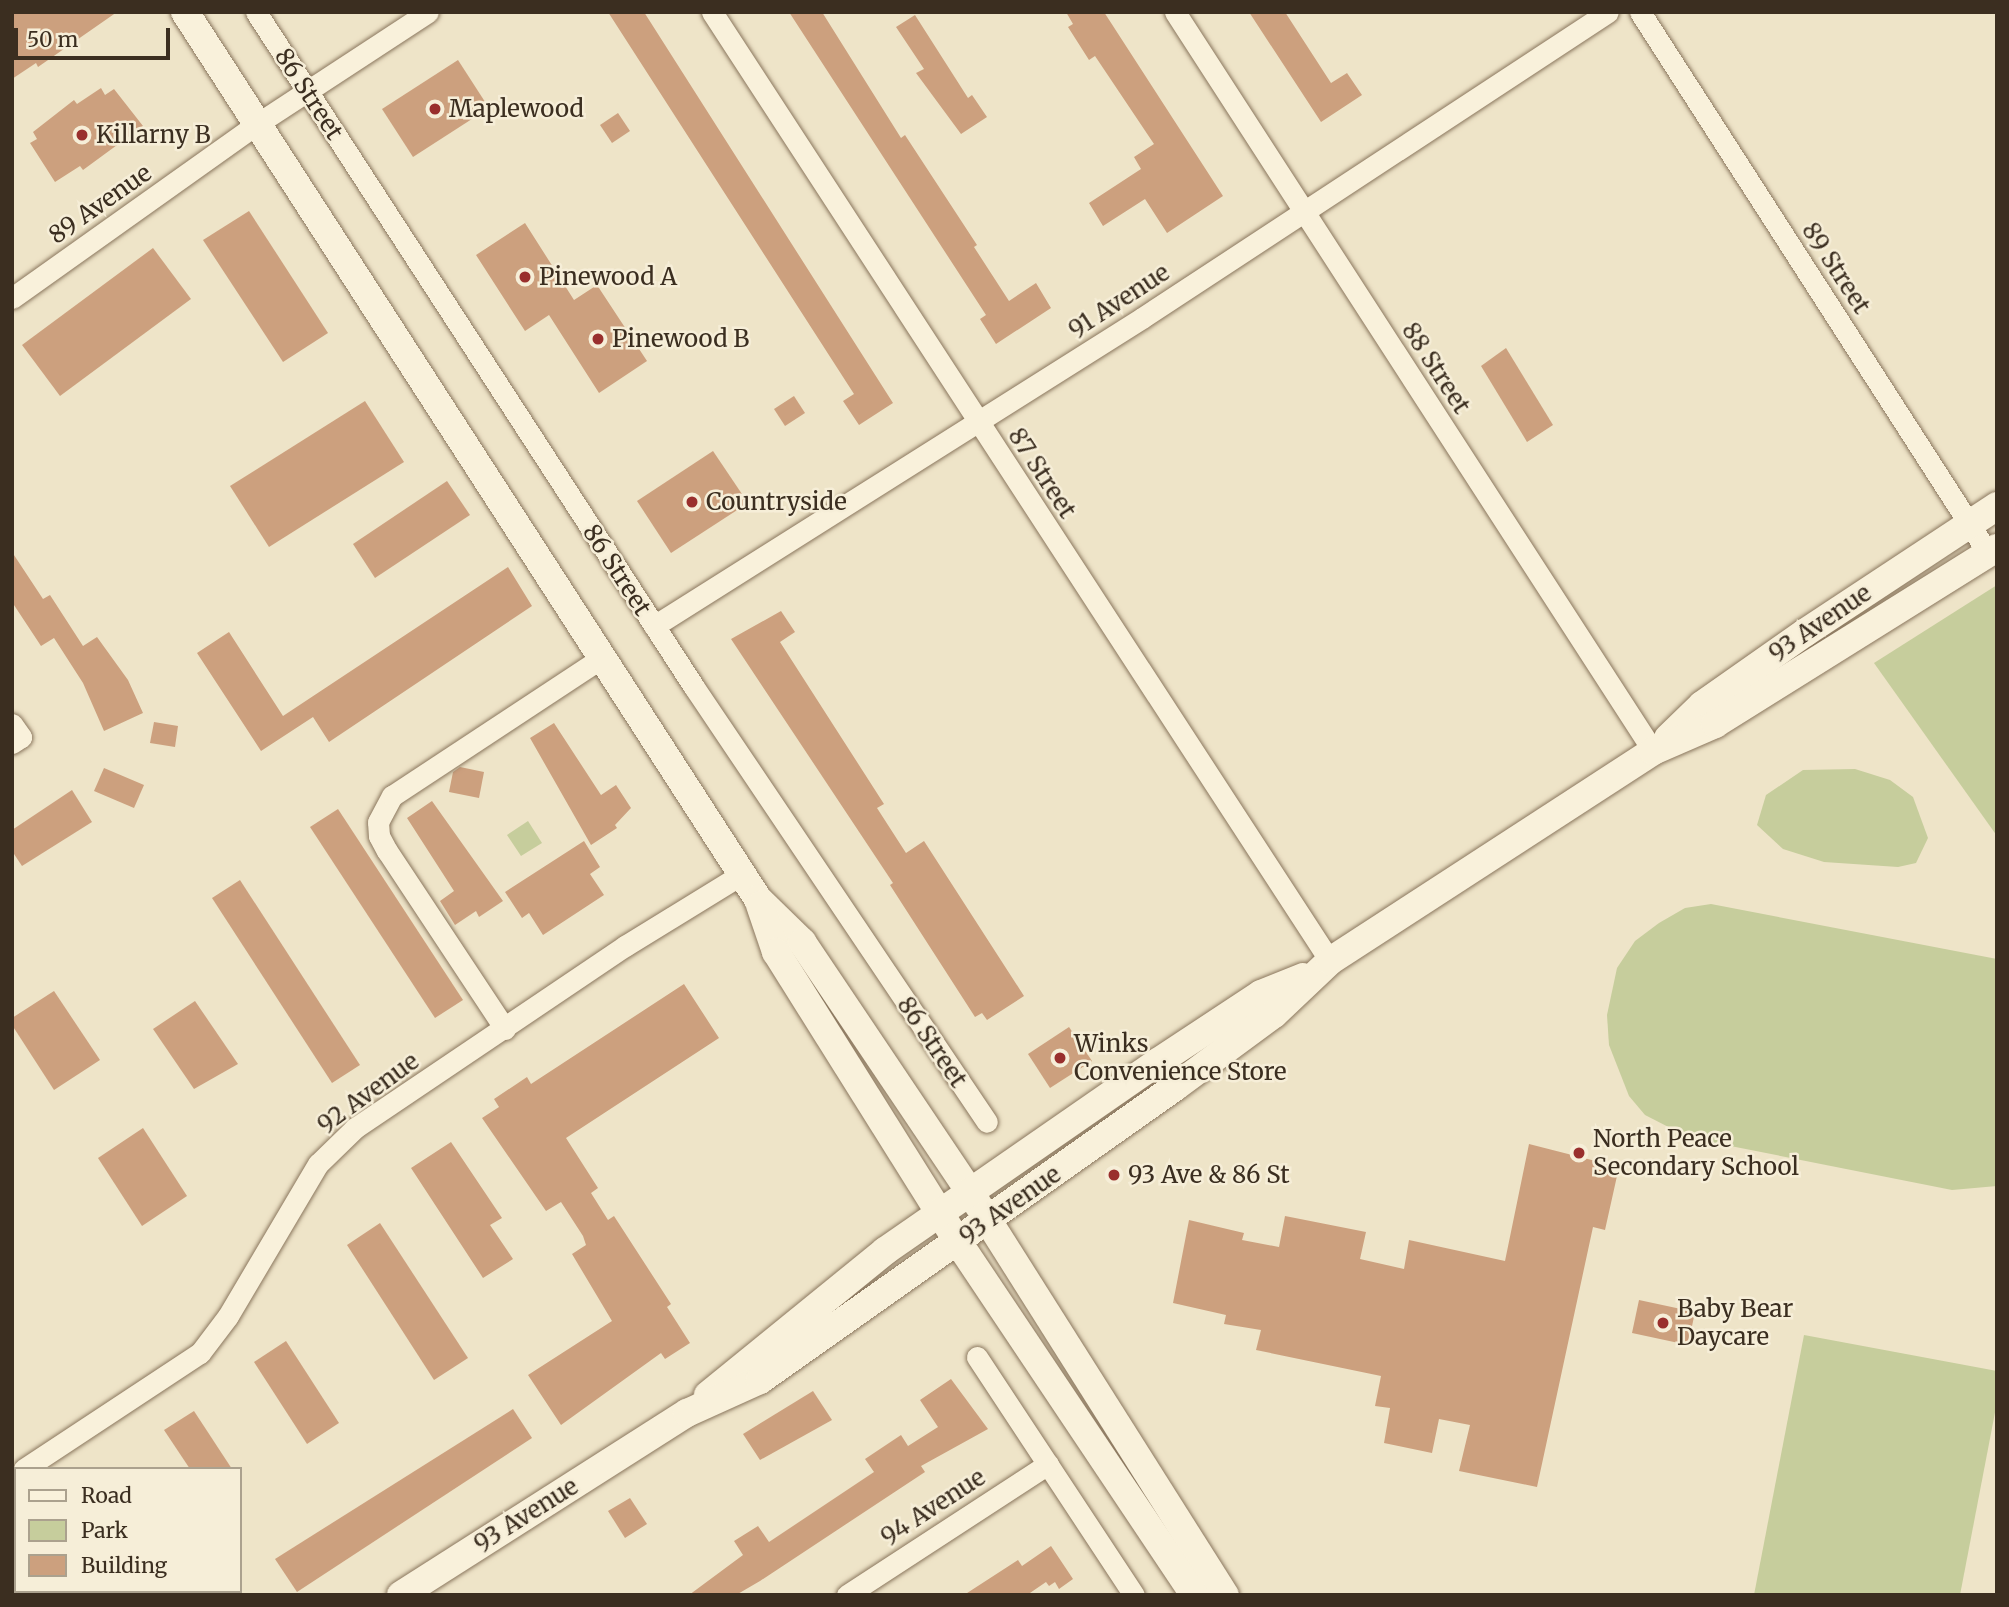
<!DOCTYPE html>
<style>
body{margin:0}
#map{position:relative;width:2009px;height:1607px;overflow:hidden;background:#eee4c8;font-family:Merriweather,serif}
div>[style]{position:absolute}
.green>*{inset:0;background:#c6cd9c}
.building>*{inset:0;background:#cca07e}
.roads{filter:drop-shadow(0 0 2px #8a765d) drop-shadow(0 0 2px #8a765d)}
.minor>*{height:21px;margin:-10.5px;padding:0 10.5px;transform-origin:10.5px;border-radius:10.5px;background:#f9f1db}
.secondary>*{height:28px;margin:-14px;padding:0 14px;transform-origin:14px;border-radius:14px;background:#f9f1db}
.dots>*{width:19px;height:19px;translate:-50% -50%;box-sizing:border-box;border:4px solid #f6eed8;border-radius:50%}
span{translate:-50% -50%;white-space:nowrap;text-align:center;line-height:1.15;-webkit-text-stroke:5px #f6eed8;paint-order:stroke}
.street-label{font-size:24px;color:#3b2e20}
.poi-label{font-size:24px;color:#3b2e20}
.left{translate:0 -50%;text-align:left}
.frame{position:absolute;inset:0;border:14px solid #3b2e20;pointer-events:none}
.legend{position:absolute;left:14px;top:1467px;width:228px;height:126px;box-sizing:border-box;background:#f6eed8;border:2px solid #aba18e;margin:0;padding:9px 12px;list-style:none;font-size:21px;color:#3b2e20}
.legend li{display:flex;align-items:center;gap:14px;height:35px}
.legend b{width:35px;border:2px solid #aba18e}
.scale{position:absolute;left:14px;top:28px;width:156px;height:32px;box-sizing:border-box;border:4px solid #3b2e20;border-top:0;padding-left:9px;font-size:21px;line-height:24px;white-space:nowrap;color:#3b2e20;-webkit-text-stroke:5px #f6eed8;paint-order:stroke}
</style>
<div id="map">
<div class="green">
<i style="clip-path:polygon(1997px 585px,1997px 836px,1874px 663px)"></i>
<i style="clip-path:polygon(1855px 769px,1890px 780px,1913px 797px,1928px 838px,1916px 863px,1898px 867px,1824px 862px,1783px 849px,1757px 825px,1766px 795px,1803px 770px)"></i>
<i style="clip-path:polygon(528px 821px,542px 843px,521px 856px,507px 835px)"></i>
<i style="clip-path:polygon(1711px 904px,1997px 959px,1997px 1186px,1952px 1190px,1690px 1138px,1645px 1115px,1629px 1096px,1609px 1045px,1607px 1015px,1617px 968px,1635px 941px,1659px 923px,1685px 908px)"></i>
<i style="clip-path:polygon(1804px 1335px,1997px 1371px,1997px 1402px,1960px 1595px,1754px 1595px)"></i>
</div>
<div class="building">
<i style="clip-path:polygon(12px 12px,117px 12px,38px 67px,36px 63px,12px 79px)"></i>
<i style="clip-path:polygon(608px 12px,644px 12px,893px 403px,859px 425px,843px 401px,854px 394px)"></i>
<i style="clip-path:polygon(789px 12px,822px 12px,901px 138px,905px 135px,977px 245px,974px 247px,1009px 301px,1036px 283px,1051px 308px,996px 344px,980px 319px,986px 315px)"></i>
<i style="clip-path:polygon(1066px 12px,1104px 12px,1223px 196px,1167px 233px,1145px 199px,1103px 226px,1089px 203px,1141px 169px,1134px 157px,1154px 144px,1095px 56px,1089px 60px,1068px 27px,1073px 24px)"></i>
<i style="clip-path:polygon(1249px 12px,1285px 12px,1331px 83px,1347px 73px,1362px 95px,1321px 122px)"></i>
<i style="clip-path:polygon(915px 15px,968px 98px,972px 95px,987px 117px,961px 134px,916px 73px,924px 69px,896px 27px)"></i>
<i style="clip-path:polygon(458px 60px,489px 108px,413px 157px,382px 109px)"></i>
<i style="clip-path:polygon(101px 88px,105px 95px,114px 89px,143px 126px,83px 170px,80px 166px,55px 182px,30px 143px,37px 139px,33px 132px,74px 100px,77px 104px)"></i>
<i style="clip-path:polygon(618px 113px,630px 131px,612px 143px,600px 125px)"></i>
<i style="clip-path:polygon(249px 211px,328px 333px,283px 362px,203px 240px)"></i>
<i style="clip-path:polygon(525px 223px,574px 300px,597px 285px,647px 361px,599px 393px,549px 315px,525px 331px,476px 255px)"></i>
<i style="clip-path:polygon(153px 248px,191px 299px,60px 396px,22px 345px)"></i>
<i style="clip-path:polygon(1506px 348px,1553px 425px,1527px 442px,1481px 366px)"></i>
<i style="clip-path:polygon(794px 396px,805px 413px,785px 426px,774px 409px)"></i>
<i style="clip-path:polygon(365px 401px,404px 462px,269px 547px,230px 486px)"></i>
<i style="clip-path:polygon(713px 451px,748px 503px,671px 553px,637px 501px)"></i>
<i style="clip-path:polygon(447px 481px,470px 515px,375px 578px,353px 544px)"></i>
<i style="clip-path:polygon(12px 552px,43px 599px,50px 595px,83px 646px,97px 637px,128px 680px,143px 713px,104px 731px,83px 683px,54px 638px,41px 646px,12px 602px)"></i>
<i style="clip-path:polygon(508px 567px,532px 606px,329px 742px,313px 717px,261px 751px,197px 653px,229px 632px,283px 716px)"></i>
<i style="clip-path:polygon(781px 611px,795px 632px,780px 642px,884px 804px,877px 808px,906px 853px,924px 841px,1024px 996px,987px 1020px,982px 1013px,975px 1017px,890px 885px,893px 883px,731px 639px)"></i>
<i style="clip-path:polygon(154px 722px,178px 726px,175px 747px,150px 743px)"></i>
<i style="clip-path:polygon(554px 723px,601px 795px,616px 785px,631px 808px,615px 825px,617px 828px,591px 845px,530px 738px)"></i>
<i style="clip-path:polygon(460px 767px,484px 772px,479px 798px,449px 792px,453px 772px)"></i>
<i style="clip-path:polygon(104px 768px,144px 785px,134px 808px,94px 791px)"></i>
<i style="clip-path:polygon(72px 790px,92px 822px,22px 866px,12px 851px,12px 830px)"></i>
<i style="clip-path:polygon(432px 801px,503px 901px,479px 917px,476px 911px,455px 925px,440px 901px,454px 891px,407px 818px)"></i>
<i style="clip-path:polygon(338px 809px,463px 1000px,435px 1018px,310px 827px)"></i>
<i style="clip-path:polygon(584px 841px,600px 867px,590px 874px,604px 895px,543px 935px,529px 913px,522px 918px,505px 892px)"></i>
<i style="clip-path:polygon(240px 880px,360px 1065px,332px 1083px,212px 898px)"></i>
<i style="clip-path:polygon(684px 984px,719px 1038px,566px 1138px,598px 1188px,591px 1193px,608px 1220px,614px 1216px,671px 1304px,667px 1307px,690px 1343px,665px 1359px,661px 1353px,561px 1425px,528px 1375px,612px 1321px,572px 1254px,586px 1245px,583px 1236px,561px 1202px,546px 1211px,482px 1118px,499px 1107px,494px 1099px,527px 1077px,531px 1084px)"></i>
<i style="clip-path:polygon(54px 991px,100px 1060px,54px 1090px,12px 1025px,12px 1018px)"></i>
<i style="clip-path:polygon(195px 1001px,238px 1064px,194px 1089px,153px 1029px)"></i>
<i style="clip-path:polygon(1069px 1027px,1092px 1061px,1050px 1088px,1028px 1054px)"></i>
<i style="clip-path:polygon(143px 1128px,187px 1196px,142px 1226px,98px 1158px)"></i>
<i style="clip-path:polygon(451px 1142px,502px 1218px,490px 1225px,513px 1259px,483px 1278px,411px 1168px)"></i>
<i style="clip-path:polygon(1529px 1144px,1619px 1167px,1605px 1230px,1593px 1227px,1537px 1487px,1459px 1471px,1470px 1425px,1439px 1419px,1432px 1453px,1384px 1443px,1390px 1408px,1375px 1406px,1381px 1376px,1256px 1350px,1261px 1330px,1224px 1324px,1226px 1315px,1173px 1303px,1189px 1220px,1244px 1233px,1242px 1240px,1279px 1247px,1285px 1216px,1366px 1232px,1360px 1259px,1404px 1269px,1409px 1240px,1505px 1261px)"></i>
<i style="clip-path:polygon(380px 1223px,468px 1358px,434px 1380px,347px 1245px)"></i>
<i style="clip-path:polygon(1639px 1300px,1695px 1312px,1688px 1345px,1632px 1333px)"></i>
<i style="clip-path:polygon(286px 1341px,339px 1423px,307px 1444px,254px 1362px)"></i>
<i style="clip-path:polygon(951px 1379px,988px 1429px,921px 1466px,925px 1472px,760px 1581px,736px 1595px,689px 1595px,743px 1555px,734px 1541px,758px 1526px,769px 1542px,874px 1472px,865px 1459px,901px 1435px,908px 1446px,938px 1427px,920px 1400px)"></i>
<i style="clip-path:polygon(813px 1391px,832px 1420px,760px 1460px,743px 1434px)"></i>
<i style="clip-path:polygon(513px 1409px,532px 1438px,297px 1592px,275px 1559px)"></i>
<i style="clip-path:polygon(194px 1411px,232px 1469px,190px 1469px,164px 1430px)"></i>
<i style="clip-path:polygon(630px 1498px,647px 1524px,625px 1538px,608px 1511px)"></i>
<i style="clip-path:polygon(1051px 1546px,1073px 1579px,1059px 1589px,1055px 1582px,1049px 1586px,1046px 1582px,1027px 1595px,964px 1595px,1018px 1560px,1022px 1566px)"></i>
</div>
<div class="roads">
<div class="minor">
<i style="left:256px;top:12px;width:805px;rotate:57.02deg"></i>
<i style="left:694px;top:687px;width:524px;rotate:56.04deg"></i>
<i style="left:712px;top:12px;width:1132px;rotate:56.93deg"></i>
<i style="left:1175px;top:12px;width:880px;rotate:57.1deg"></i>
<i style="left:1640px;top:12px;width:643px;rotate:57.25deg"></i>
<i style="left:12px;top:298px;width:301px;rotate:-35.4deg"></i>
<i style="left:257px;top:124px;width:204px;rotate:-33.2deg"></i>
<i style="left:654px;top:626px;width:577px;rotate:-32.26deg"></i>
<i style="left:1142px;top:318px;width:557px;rotate:-33.29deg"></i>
<i style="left:12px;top:724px;width:16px;rotate:55deg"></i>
<i style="left:21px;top:737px;width:11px;rotate:146deg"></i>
<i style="left:505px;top:1029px;width:214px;rotate:-123.5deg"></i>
<i style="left:387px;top:851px;width:17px;rotate:-118deg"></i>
<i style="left:379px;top:836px;width:14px;rotate:-94deg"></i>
<i style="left:378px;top:822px;width:30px;rotate:-62deg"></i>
<i style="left:392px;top:796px;width:253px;rotate:-33.4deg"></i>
<i style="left:977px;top:1357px;width:285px;rotate:56.6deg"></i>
<i style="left:24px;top:1469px;width:211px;rotate:-33.4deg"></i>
<i style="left:200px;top:1353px;width:46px;rotate:-52.9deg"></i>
<i style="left:228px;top:1316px;width:177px;rotate:-59.4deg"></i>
<i style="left:318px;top:1164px;width:52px;rotate:-44.2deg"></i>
<i style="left:355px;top:1128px;width:326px;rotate:-34deg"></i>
<i style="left:625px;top:946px;width:137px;rotate:-31.6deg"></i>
<i style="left:847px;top:1595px;width:240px;rotate:-33.1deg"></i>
</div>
<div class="secondary">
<i style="left:185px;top:12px;width:1056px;rotate:57.14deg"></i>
<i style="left:758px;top:899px;width:62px;rotate:44.3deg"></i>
<i style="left:802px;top:942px;width:301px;rotate:56.1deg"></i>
<i style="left:970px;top:1192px;width:477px;rotate:57.7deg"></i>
<i style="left:1668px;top:738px;width:47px;rotate:-44.1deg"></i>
<i style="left:1702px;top:705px;width:127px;rotate:-35.1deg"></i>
<i style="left:1806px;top:632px;width:229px;rotate:-33.4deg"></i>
<i style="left:760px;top:905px;width:50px;rotate:71.2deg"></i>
<i style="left:776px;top:952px;width:342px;rotate:57.9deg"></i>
<i style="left:958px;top:1242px;width:425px;rotate:56.2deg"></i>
<i style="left:708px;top:1395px;width:228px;rotate:-39.1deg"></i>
<i style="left:885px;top:1251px;width:332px;rotate:-34.7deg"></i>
<i style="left:1158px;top:1062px;width:123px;rotate:-33.4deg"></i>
<i style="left:1261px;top:994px;width:45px;rotate:-22deg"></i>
<i style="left:401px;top:1595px;width:339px;rotate:-32.5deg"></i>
<i style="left:687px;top:1413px;width:80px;rotate:-24.3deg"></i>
<i style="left:760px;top:1380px;width:508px;rotate:-35.22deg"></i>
<i style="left:1175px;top:1087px;width:123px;rotate:-36.4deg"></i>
<i style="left:1274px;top:1014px;width:77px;rotate:-43.4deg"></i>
<i style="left:1330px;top:961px;width:385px;rotate:-33deg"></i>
<i style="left:1653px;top:751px;width:68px;rotate:-23.5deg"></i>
<i style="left:1715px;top:724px;width:332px;rotate:-32deg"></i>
</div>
</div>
<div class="dots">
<i style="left:435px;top:109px;background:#992f2d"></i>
<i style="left:82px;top:135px;background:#992f2d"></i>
<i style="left:525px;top:277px;background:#992f2d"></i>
<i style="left:598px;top:339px;background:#992f2d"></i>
<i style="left:692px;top:502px;background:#992f2d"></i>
<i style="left:1060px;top:1058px;background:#992f2d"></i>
<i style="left:1579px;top:1153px;background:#992f2d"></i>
<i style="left:1114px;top:1175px;background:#992f2d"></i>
<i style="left:1663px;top:1323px;background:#992f2d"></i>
</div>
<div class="street-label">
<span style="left:309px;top:94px;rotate:57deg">86 Street</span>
<span style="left:100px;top:204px;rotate:-35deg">89 Avenue</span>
<span style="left:1836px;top:268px;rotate:57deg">89 Street</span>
<span style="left:1119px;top:301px;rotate:-33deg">91 Avenue</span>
<span style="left:1436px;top:368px;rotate:57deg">88 Street</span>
<span style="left:1042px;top:473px;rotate:57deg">87 Street</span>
<span style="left:617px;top:570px;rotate:57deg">86 Street</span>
<span style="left:1820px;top:623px;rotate:-34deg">93 Avenue</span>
<span style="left:932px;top:1042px;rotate:56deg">86 Street</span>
<span style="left:368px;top:1093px;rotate:-36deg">92 Avenue</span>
<span style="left:1010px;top:1205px;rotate:-35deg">93 Avenue</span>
<span style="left:933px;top:1507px;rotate:-33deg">94 Avenue</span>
<span style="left:526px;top:1515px;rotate:-32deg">93 Avenue</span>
</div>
<div class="poi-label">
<span class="left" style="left:449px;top:109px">Maplewood</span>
<span class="left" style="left:96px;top:135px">Killarny B</span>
<span class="left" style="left:539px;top:277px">Pinewood A</span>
<span class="left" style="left:612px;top:339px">Pinewood B</span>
<span class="left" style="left:706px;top:502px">Countryside</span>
<span class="left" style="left:1074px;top:1058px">Winks<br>Convenience Store</span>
<span class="left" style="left:1593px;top:1153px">North Peace<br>Secondary School</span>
<span class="left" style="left:1128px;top:1175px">93 Ave &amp; 86 St</span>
<span class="left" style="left:1677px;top:1323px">Baby Bear<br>Daycare</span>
</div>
<div class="frame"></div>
<ul class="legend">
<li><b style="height:9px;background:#f9f1db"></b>Road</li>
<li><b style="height:19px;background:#c6cd9c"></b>Park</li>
<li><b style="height:19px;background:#cca07e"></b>Building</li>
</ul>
<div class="scale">50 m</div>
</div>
